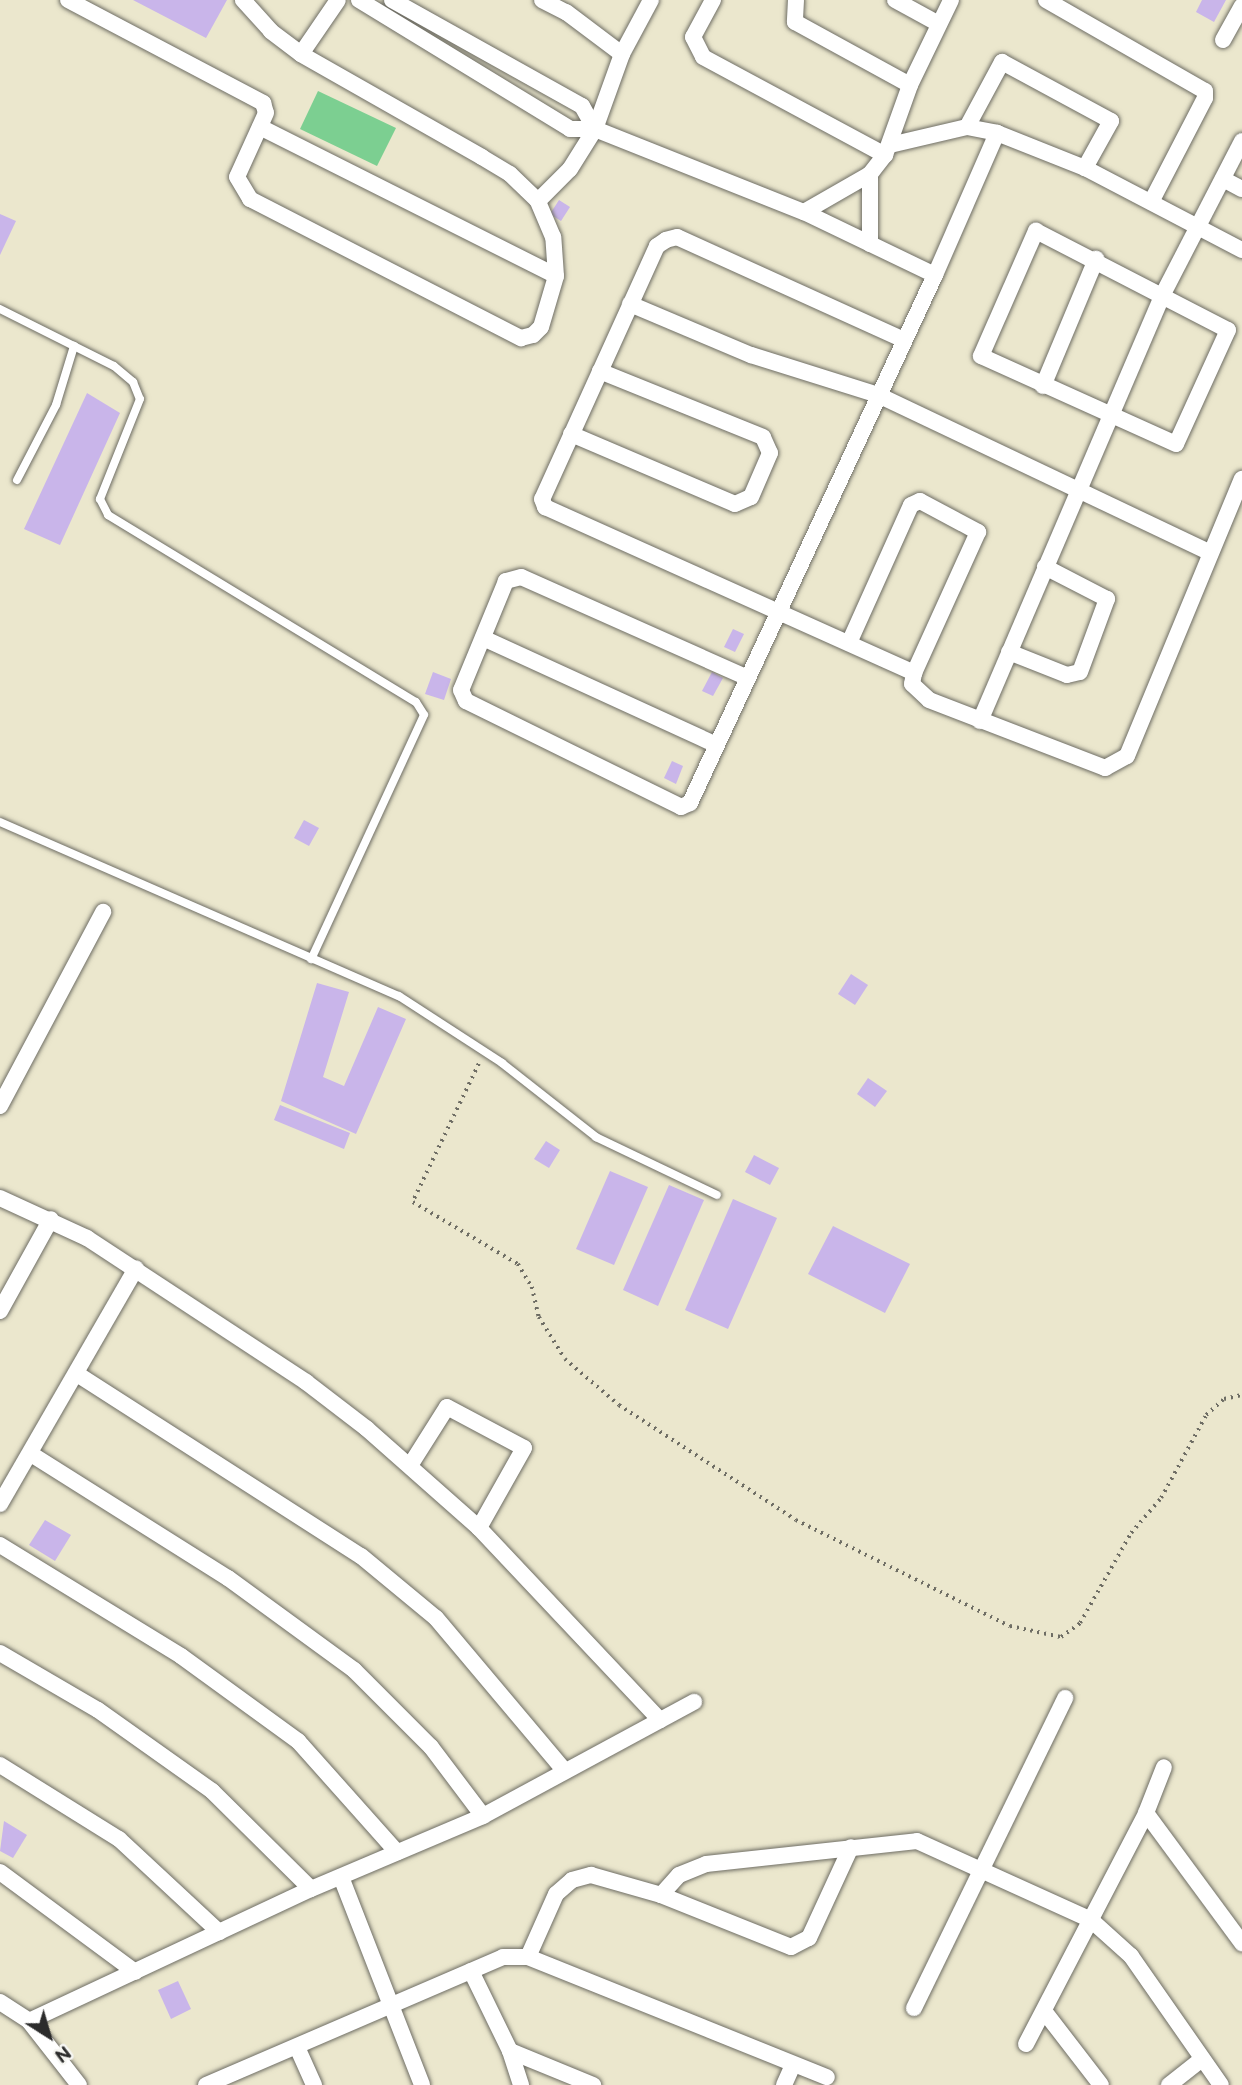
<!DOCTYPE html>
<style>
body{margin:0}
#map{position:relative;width:1242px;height:2085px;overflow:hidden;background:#ebe7cd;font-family:"Balsamiq Sans",sans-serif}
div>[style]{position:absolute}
.green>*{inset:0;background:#7ccf91}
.building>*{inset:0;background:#c9b5ea}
.path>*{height:3.5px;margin-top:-1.75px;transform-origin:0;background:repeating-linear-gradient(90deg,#6e6d64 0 2px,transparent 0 7px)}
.roads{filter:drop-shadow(0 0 2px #6e6d64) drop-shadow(0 0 2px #6e6d64)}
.service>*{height:8px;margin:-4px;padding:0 4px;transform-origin:4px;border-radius:4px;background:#fff}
.minor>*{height:16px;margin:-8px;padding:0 8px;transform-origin:8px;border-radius:8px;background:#fff}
span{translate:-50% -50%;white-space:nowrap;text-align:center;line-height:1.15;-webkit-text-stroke:5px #f6f6f2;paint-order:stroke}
.north{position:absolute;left:14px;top:2001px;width:70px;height:70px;-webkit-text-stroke:5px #f6f6f2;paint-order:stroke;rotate:143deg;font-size:19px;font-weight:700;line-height:28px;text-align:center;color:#2b2b2b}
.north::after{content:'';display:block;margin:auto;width:24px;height:32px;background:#2b2b2b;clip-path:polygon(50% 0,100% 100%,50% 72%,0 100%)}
</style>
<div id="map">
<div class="green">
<i style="clip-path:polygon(318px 91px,396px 128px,377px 166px,300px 129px)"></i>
</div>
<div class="building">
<i style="clip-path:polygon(133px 0,227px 0,206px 38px)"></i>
<i style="clip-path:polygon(1202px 0,1226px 0,1214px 22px,1196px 12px)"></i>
<i style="clip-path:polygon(559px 200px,570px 207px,561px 221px,550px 214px)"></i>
<i style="clip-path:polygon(0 214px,16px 221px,0 255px)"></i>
<i style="clip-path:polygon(87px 393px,120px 413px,60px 545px,24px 529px)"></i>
<i style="clip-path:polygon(733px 629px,744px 634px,735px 652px,724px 647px)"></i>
<i style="clip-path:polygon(433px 672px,451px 679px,444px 700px,425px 694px)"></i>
<i style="clip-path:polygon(712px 672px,723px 678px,713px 696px,702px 691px)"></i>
<i style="clip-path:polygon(672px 761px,683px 766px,676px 784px,664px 778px)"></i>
<i style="clip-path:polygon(304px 820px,319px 828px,309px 846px,294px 838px)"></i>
<i style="clip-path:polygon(851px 974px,868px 985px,855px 1005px,838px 994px)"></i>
<i style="clip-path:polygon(317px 983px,349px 992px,323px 1077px,344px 1086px,378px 1007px,406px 1019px,356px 1134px,281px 1101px)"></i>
<i style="clip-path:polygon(868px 1078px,887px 1091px,875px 1107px,857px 1094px)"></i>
<i style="clip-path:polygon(280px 1105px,350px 1133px,344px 1149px,274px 1120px)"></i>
<i style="clip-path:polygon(546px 1141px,560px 1150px,549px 1168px,534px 1159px)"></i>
<i style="clip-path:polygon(754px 1155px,779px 1168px,770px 1185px,745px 1172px)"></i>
<i style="clip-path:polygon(610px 1171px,648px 1187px,614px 1265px,576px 1249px)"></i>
<i style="clip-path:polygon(669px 1185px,704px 1200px,658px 1306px,623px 1290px)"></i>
<i style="clip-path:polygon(733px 1199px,777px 1218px,728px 1329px,685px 1310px)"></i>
<i style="clip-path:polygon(833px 1226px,910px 1264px,885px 1313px,808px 1274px)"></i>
<i style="clip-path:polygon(45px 1520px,71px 1535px,55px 1561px,29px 1545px)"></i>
<i style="clip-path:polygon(4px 1821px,27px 1835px,13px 1858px,0 1851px)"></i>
<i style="clip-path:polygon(178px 1981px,191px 2009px,171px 2019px,158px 1990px)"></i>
</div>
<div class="path">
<i style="left:479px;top:1064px;width:153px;rotate:115.6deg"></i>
<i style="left:413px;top:1202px;width:122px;rotate:30.6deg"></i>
<i style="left:518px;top:1264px;width:27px;rotate:59deg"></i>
<i style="left:532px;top:1287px;width:31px;rotate:77deg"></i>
<i style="left:539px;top:1317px;width:49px;rotate:58.2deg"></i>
<i style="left:565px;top:1359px;width:71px;rotate:40.4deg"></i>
<i style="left:619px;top:1405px;width:211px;rotate:33deg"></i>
<i style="left:796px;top:1520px;width:239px;rotate:26.4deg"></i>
<i style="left:1010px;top:1626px;width:52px;rotate:12.2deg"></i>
<i style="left:1061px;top:1637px;width:24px;rotate:-36deg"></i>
<i style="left:1080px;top:1623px;width:103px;rotate:-60.5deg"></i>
<i style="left:1131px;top:1533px;width:46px;rotate:-49.4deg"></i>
<i style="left:1161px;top:1498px;width:94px;rotate:-61.5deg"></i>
<i style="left:1206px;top:1415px;width:24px;rotate:-42deg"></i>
<i style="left:1224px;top:1399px;width:18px;rotate:-13deg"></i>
</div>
<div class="roads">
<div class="service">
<i style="left:0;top:309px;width:127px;rotate:26.6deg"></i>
<i style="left:114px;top:366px;width:25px;rotate:40deg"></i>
<i style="left:133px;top:382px;width:18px;rotate:68deg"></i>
<i style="left:140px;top:399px;width:108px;rotate:111.8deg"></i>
<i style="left:100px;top:499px;width:18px;rotate:63deg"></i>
<i style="left:108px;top:515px;width:360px;rotate:31.3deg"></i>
<i style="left:416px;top:702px;width:15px;rotate:58deg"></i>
<i style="left:424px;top:715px;width:269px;rotate:114.8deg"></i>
<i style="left:17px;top:480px;width:85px;rotate:-62.5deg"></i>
<i style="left:56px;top:405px;width:62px;rotate:-73deg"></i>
<i style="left:0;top:822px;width:435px;rotate:23.6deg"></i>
<i style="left:399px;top:996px;width:123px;rotate:33deg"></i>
<i style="left:502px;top:1063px;width:120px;rotate:38.2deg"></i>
<i style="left:596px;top:1137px;width:134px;rotate:25.6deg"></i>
</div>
<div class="minor">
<i style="left:68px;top:0;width:221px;rotate:27.8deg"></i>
<i style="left:263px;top:103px;width:10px;rotate:73deg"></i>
<i style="left:266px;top:113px;width:70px;rotate:114.4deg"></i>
<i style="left:237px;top:177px;width:26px;rotate:59deg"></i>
<i style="left:250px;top:199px;width:305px;rotate:27.2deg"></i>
<i style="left:521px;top:338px;width:12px;rotate:-14deg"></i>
<i style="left:533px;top:335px;width:11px;rotate:-45deg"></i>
<i style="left:541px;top:327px;width:53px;rotate:-73.6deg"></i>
<i style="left:556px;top:276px;width:39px;rotate:-94deg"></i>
<i style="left:553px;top:237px;width:39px;rotate:-113deg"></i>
<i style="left:538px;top:201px;width:39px;rotate:-136deg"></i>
<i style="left:510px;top:174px;width:33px;rotate:-149deg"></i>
<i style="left:482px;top:157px;width:208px;rotate:-150.4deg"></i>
<i style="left:301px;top:54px;width:38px;rotate:-143deg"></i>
<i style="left:271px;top:31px;width:42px;rotate:-132.1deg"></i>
<i style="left:359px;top:0;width:247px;rotate:31.4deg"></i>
<i style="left:570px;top:129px;width:25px"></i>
<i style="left:595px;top:129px;width:225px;rotate:21.7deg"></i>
<i style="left:804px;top:212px;width:145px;rotate:25.7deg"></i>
<i style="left:392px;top:0;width:218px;rotate:29.2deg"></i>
<i style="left:582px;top:106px;width:26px;rotate:61deg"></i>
<i style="left:542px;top:0;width:27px;rotate:27deg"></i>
<i style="left:566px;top:12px;width:70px;rotate:36.9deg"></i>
<i style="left:713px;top:0;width:42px;rotate:118.4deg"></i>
<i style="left:693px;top:37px;width:22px;rotate:63deg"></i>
<i style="left:703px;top:57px;width:207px;rotate:28.3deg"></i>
<i style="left:885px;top:155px;width:74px;rotate:-70.3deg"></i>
<i style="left:910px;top:85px;width:94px;rotate:-64.2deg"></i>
<i style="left:796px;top:0;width:22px;rotate:93deg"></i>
<i style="left:795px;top:22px;width:131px;rotate:28.7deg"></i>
<i style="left:895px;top:0;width:50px;rotate:28.6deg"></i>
<i style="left:1046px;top:0;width:183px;rotate:29.8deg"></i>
<i style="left:1205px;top:91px;width:7px;rotate:90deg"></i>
<i style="left:1205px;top:98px;width:117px;rotate:117.4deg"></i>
<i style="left:1223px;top:40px;width:39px;rotate:-61deg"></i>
<i style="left:301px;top:54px;width:65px;rotate:-55.6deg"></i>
<i style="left:260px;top:127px;width:331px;rotate:26.7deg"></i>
<i style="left:967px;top:127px;width:74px;rotate:-61.7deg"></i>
<i style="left:1002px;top:62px;width:124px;rotate:28.4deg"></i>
<i style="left:1111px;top:121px;width:54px;rotate:119deg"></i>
<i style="left:890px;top:145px;width:79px;rotate:-13.2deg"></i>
<i style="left:967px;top:127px;width:31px;rotate:11deg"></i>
<i style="left:997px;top:133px;width:95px;rotate:21.7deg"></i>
<i style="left:1085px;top:168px;width:177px;rotate:27.6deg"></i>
<i style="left:870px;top:174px;width:70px;rotate:90deg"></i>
<i style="left:1223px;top:179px;width:21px;rotate:28deg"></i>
<i style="left:538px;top:201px;width:45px;rotate:-45deg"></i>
<i style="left:570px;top:169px;width:47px;rotate:-58deg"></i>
<i style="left:595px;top:129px;width:80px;rotate:-70.2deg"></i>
<i style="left:622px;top:54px;width:61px;rotate:-61.8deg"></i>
<i style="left:804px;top:212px;width:76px;rotate:-29.9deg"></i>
<i style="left:870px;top:174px;width:24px;rotate:-52deg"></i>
<i style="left:1036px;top:231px;width:216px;rotate:27.3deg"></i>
<i style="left:1228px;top:330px;width:125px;rotate:114.5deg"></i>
<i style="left:1176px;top:444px;width:214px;rotate:-155.7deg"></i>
<i style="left:981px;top:356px;width:137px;rotate:-66.3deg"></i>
<i style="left:630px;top:304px;width:131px;rotate:22.9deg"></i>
<i style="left:751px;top:355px;width:133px;rotate:17.5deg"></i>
<i style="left:878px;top:395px;width:368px;rotate:25.4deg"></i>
<i style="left:904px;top:340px;width:249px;rotate:-155.6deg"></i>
<i style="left:677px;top:237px;width:11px;rotate:165deg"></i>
<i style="left:666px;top:240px;width:11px;rotate:146deg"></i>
<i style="left:657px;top:246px;width:278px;rotate:114.4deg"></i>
<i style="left:542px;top:499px;width:9px;rotate:69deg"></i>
<i style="left:545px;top:507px;width:405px;rotate:24.2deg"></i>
<i style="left:914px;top:673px;width:11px;rotate:100deg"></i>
<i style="left:912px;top:684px;width:23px;rotate:43deg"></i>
<i style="left:929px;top:700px;width:189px;rotate:21.1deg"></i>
<i style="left:1105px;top:768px;width:25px;rotate:-29deg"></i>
<i style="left:1127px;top:756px;width:300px;rotate:-67.5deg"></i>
<i style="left:1043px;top:386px;width:138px;rotate:-67.3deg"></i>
<i style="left:571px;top:434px;width:178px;rotate:23.1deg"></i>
<i style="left:735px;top:504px;width:17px;rotate:-24deg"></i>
<i style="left:751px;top:497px;width:48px;rotate:-66.6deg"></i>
<i style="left:770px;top:453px;width:17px;rotate:-114deg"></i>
<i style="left:763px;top:437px;width:176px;rotate:-158deg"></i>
<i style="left:483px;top:638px;width:257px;rotate:24.6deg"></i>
<i style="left:849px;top:643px;width:151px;rotate:-65.8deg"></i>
<i style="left:911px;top:505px;width:10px;rotate:-24deg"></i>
<i style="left:920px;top:501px;width:66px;rotate:28.1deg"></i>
<i style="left:978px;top:532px;width:155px;rotate:114.4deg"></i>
<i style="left:1009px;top:652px;width:62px;rotate:21.6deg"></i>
<i style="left:1067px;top:675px;width:13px;rotate:-13deg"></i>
<i style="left:1080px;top:672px;width:78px;rotate:-69.7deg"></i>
<i style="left:1107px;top:599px;width:70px;rotate:-152.7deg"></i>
<i style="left:748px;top:678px;width:248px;rotate:-156deg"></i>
<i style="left:521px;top:577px;width:16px;rotate:165deg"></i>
<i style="left:506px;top:581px;width:118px;rotate:112.4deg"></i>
<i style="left:461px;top:690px;width:12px;rotate:66deg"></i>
<i style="left:466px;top:701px;width:240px;rotate:26.2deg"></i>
<i style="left:681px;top:807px;width:10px;rotate:-24deg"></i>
<i style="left:690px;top:803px;width:582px;rotate:-65.11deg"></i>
<i style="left:935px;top:275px;width:155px;rotate:-66.4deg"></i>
<i style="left:980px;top:721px;width:465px;rotate:-66.8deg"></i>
<i style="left:1163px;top:294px;width:172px;rotate:-62.7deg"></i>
<i style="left:0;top:1106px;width:220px;rotate:-62deg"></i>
<i style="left:0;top:1198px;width:96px;rotate:24.7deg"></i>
<i style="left:87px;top:1238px;width:262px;rotate:33.3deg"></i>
<i style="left:306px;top:1382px;width:76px;rotate:37.5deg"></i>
<i style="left:366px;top:1428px;width:151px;rotate:41.5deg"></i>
<i style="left:479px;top:1528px;width:264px;rotate:46.7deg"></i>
<i style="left:0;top:1311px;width:105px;rotate:-61deg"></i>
<i style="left:77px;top:1374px;width:337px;rotate:32.7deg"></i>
<i style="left:361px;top:1556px;width:97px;rotate:39.6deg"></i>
<i style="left:436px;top:1618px;width:200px;rotate:49.9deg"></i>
<i style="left:31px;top:1454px;width:233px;rotate:32.2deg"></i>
<i style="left:228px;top:1578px;width:156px;rotate:36.1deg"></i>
<i style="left:354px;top:1670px;width:109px;rotate:45deg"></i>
<i style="left:431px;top:1747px;width:86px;rotate:53deg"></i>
<i style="left:411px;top:1464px;width:67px;rotate:-57.7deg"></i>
<i style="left:447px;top:1407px;width:87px;rotate:28deg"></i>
<i style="left:524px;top:1448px;width:92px;rotate:119.4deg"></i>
<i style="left:0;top:1504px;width:272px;rotate:-60deg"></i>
<i style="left:0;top:1545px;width:212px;rotate:31.5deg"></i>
<i style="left:181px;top:1656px;width:145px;rotate:36deg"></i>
<i style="left:298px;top:1741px;width:149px;rotate:48.3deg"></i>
<i style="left:0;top:1653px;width:113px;rotate:30.2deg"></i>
<i style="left:98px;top:1710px;width:140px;rotate:35.4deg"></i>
<i style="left:212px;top:1791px;width:139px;rotate:44.7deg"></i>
<i style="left:0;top:1765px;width:140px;rotate:31.9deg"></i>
<i style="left:119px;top:1839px;width:137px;rotate:42.9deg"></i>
<i style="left:1146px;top:1813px;width:162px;rotate:53.6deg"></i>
<i style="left:0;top:1872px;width:168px;rotate:36.5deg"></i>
<i style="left:341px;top:1877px;width:223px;rotate:68.7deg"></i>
<i style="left:661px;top:1895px;width:27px;rotate:-48deg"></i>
<i style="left:679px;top:1875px;width:29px;rotate:-22deg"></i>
<i style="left:706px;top:1864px;width:212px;rotate:-6.2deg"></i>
<i style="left:917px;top:1841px;width:191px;rotate:24.4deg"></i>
<i style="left:1091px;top:1920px;width:54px;rotate:42deg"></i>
<i style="left:1131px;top:1956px;width:157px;rotate:55.1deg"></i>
<i style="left:528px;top:1957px;width:69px;rotate:-66deg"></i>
<i style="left:556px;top:1894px;width:21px;rotate:-41deg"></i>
<i style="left:572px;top:1880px;width:20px;rotate:-15deg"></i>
<i style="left:591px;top:1875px;width:73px;rotate:15.9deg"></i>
<i style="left:661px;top:1895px;width:140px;rotate:21.8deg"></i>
<i style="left:791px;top:1947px;width:20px;rotate:-27deg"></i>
<i style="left:809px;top:1938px;width:100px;rotate:-65.2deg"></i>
<i style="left:471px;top:1971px;width:89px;rotate:64deg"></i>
<i style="left:510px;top:2051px;width:36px;rotate:72deg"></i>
<i style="left:0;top:2002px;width:35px;rotate:33deg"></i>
<i style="left:29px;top:2021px;width:81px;rotate:52deg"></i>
<i style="left:914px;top:2008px;width:345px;rotate:-64deg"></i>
<i style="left:1044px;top:2011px;width:93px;rotate:52.4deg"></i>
<i style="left:29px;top:2021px;width:311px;rotate:-25.1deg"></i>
<i style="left:311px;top:1889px;width:187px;rotate:-23deg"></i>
<i style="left:483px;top:1816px;width:240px;rotate:-28.4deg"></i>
<i style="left:1026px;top:2044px;width:260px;rotate:-62.5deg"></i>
<i style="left:1146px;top:1813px;width:49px;rotate:-68.6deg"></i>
<i style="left:297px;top:2047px;width:42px;rotate:65.9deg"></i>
<i style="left:510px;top:2051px;width:90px;rotate:22.3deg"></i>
<i style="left:206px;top:2085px;width:323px;rotate:-23.3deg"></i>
<i style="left:503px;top:1957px;width:25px"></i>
<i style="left:528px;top:1957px;width:322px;rotate:21.9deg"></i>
<i style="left:784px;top:2085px;width:22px;rotate:-66deg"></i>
<i style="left:1169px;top:2085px;width:42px;rotate:-38.2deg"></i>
</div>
</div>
<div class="north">N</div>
</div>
